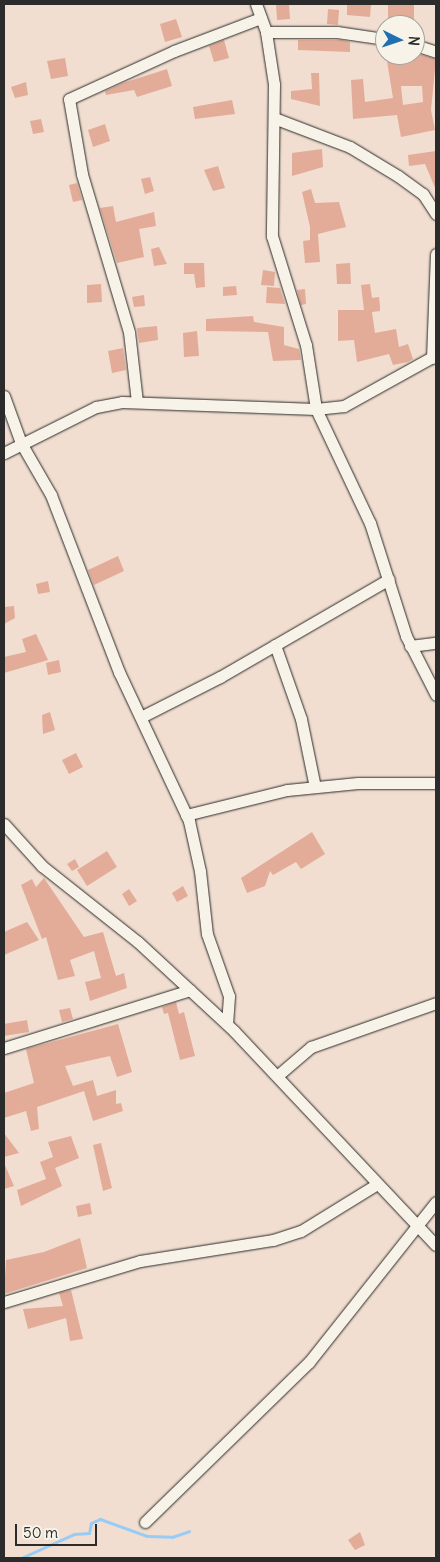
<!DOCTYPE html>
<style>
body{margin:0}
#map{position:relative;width:440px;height:1562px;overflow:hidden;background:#f1ded0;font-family:Delius,sans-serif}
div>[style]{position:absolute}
.stream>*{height:3px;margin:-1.5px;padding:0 1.5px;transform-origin:1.5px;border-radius:1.5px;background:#98ccf5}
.building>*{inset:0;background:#e3ac99}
.roads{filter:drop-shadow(0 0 1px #2b2b2b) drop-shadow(0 0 1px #2b2b2b)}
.minor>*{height:11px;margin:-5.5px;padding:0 5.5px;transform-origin:5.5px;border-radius:5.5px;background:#f7f3e8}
span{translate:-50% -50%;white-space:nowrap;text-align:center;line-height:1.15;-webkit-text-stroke:5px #f7f3e8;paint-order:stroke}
.frame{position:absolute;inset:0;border:5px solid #2b2b2b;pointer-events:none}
.north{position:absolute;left:375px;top:15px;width:50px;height:50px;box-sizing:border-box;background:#f7f3e8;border:1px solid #a5a39c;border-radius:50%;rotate:94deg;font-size:14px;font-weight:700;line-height:20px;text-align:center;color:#2b2b2b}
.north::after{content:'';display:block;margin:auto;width:18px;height:22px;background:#1f6fb2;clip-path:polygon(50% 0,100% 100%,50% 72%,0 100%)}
.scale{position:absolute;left:15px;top:1524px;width:82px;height:22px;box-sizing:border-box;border:2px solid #2b2b2b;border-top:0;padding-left:6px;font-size:15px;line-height:18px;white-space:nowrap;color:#2b2b2b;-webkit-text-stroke:4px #f7f3e8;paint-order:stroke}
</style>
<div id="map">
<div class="stream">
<i style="left:21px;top:1558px;width:58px;rotate:-24.4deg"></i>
<i style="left:74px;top:1534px;width:15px;rotate:-4deg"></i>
<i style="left:89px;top:1533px;width:10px;rotate:-79deg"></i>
<i style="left:91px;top:1523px;width:10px;rotate:-24deg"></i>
<i style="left:100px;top:1519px;width:50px;rotate:19.9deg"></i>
<i style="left:147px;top:1536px;width:25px;rotate:2deg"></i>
<i style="left:172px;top:1537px;width:18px;rotate:-19deg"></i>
</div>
<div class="building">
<i style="clip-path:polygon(276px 4px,289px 4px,290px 19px,277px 20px)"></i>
<i style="clip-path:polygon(347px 4px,371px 4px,370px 17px,347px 15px)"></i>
<i style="clip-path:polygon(388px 4px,414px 4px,414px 25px,388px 25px)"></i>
<i style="clip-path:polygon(328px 9px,339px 10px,338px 25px,327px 24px)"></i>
<i style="clip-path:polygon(176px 19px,182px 37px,165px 42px,160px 24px)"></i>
<i style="clip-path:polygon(224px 40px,229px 58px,214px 62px,209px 46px)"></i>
<i style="clip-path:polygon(298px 40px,342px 40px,350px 42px,350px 52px,298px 50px)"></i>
<i style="clip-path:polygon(evenodd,415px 53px,436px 59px,431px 110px,435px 130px,401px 137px,397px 115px,353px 119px,351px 80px,363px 79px,365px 102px,393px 98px,386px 55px,415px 53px,401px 86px,422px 86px,423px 102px,403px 105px,401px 86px)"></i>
<i style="clip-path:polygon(65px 58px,68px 76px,51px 79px,47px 61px)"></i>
<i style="clip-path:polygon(167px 69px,172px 86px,137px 97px,134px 90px,106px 95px,105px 91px,123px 83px)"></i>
<i style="clip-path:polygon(311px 73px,319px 73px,320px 106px,291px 99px,291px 91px,312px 89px)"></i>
<i style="clip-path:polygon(26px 82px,28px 95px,15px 98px,11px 87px)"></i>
<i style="clip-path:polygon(232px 100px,235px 114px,195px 119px,193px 107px)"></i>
<i style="clip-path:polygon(41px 119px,44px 132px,33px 134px,30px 121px)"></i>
<i style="clip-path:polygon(105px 124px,110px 141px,93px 147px,88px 130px)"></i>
<i style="clip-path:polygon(322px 149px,323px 167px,292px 176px,292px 153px)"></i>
<i style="clip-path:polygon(436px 151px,436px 190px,425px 164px,409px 166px,408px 155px)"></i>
<i style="clip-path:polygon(218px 166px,225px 188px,213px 191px,204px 170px)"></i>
<i style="clip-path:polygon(150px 177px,154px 191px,145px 194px,141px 179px)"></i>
<i style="clip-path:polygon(77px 183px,82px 200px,73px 202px,69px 185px)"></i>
<i style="clip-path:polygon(311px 189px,315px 203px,339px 202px,346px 227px,318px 234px,320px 262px,305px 263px,303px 241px,310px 240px,310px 227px,302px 192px)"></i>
<i style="clip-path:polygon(113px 206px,116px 222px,154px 212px,156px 226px,139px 229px,144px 257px,117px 263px,100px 208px)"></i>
<i style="clip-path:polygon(159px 247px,167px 264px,154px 266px,151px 249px)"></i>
<i style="clip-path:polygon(184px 263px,204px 263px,205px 287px,196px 288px,194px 274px,184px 274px)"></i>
<i style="clip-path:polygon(350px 263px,351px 284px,337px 284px,336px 264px)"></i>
<i style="clip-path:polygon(263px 270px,275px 272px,274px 286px,261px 285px)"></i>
<i style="clip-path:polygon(101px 284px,102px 302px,87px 303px,87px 285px)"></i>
<i style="clip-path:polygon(370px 284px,372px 298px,379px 297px,380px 306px,380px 311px,372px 312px,375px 333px,396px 329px,399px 347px,408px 344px,413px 359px,408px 362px,393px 365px,389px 354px,357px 362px,354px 340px,338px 341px,338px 310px,364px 310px,361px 285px)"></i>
<i style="clip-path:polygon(236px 286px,237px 295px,223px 296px,223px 287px)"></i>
<i style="clip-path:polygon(267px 287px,280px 288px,285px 304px,266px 303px)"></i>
<i style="clip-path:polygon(305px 289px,306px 304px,301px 305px,297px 290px)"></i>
<i style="clip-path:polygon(144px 295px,145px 306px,134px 307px,132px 297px)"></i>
<i style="clip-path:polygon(253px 316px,254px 322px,284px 327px,284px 345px,299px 349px,301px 360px,273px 361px,268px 332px,206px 331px,206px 319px)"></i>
<i style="clip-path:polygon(157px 326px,158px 340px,139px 343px,137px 328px)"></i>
<i style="clip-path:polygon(197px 331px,199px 356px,184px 357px,183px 333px)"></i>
<i style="clip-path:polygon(123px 348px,126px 370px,112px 373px,108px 351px)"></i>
<i style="clip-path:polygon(118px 556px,124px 571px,94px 585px,88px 570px)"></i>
<i style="clip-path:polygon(48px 581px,50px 592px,38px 594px,36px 584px)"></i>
<i style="clip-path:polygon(14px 606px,15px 618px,4px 624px,4px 607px)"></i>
<i style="clip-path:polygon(36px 634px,48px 660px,4px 673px,4px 657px,26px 652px,22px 639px)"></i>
<i style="clip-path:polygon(59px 660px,61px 672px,48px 675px,46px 663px)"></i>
<i style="clip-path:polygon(50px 712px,55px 730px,43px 734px,42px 715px)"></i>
<i style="clip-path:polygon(76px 753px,83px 767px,69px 774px,62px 760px)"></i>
<i style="clip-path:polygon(312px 832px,325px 854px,301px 869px,296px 862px,273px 875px,270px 871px,265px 886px,247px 893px,241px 878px)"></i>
<i style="clip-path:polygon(107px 851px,117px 867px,87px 886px,77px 870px)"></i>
<i style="clip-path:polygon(75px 859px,79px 867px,72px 871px,67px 864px)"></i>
<i style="clip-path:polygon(44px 878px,84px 937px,103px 932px,116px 976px,124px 973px,127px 988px,90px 1001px,85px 982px,101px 978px,94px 951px,70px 960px,75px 976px,58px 980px,46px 937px,42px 939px,21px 885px,32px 879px,36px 887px)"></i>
<i style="clip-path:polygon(183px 886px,188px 896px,177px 902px,172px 893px)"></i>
<i style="clip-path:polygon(129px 889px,137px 901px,129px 906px,122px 894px)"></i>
<i style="clip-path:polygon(27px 922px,39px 940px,4px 955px,4px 932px)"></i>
<i style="clip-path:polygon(176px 1002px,179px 1014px,184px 1012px,195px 1056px,180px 1060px,168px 1013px,164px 1014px,162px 1007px)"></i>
<i style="clip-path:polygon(70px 1008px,73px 1019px,62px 1022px,59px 1010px)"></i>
<i style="clip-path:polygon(27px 1020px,29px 1032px,4px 1036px,4px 1024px)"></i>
<i style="clip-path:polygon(118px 1024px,132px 1072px,117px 1077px,110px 1056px,65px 1066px,73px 1086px,93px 1080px,97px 1096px,116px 1090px,116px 1104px,121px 1103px,123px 1111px,93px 1121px,84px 1091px,37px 1107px,39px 1129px,31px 1131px,26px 1111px,4px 1118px,4px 1093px,34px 1083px,26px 1049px)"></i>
<i style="clip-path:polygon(4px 1133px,19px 1153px,4px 1157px)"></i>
<i style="clip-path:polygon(71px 1136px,79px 1158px,55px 1168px,62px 1186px,21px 1206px,17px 1190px,46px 1179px,40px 1162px,53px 1157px,48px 1142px)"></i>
<i style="clip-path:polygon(101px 1143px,112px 1188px,103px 1191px,93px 1145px)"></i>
<i style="clip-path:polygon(4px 1163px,14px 1186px,4px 1189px)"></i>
<i style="clip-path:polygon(90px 1203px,92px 1214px,78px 1217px,76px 1206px)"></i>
<i style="clip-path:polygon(80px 1238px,87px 1268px,4px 1294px,6px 1260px,44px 1252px)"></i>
<i style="clip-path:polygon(71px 1290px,83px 1339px,70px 1341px,66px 1318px,28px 1329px,23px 1309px,63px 1306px,59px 1293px)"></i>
<i style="clip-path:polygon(360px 1532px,365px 1545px,355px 1550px,348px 1540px)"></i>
</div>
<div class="roads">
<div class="minor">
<i style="left:256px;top:4px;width:30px;rotate:70deg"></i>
<i style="left:266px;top:32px;width:53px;rotate:81.3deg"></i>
<i style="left:274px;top:84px;width:152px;rotate:90.8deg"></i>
<i style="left:272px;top:236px;width:114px;rotate:72.7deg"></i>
<i style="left:306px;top:345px;width:65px;rotate:81.1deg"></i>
<i style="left:316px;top:409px;width:126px;rotate:64.7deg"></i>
<i style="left:370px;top:523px;width:119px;rotate:72.3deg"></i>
<i style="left:406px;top:636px;width:66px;rotate:63deg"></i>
<i style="left:266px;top:32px;width:71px"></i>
<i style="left:337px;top:32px;width:49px;rotate:8.3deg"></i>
<i style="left:415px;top:45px;width:22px;rotate:18deg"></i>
<i style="left:274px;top:118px;width:81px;rotate:20.9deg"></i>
<i style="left:350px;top:147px;width:56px;rotate:31.1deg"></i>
<i style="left:398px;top:176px;width:31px;rotate:36deg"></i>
<i style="left:423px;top:194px;width:24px;rotate:57deg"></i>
<i style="left:432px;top:358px;width:104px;rotate:-87.8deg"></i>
<i style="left:4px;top:396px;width:50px;rotate:70.1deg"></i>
<i style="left:21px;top:443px;width:60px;rotate:60deg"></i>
<i style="left:51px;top:495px;width:190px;rotate:69deg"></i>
<i style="left:119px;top:672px;width:165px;rotate:64.8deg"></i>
<i style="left:189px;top:821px;width:51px;rotate:77.6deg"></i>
<i style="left:200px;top:871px;width:63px;rotate:83.7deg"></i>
<i style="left:207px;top:934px;width:66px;rotate:70.5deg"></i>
<i style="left:229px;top:996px;width:28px;rotate:94deg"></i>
<i style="left:137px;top:402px;width:70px;rotate:-96.5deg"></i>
<i style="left:129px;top:332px;width:165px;rotate:-106.6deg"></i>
<i style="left:82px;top:174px;width:76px;rotate:-99.8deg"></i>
<i style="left:69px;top:99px;width:115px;rotate:-24.6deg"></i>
<i style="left:174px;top:51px;width:93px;rotate:-20.8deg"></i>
<i style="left:4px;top:453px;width:103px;rotate:-26.6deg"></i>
<i style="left:96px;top:407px;width:26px;rotate:-11deg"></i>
<i style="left:122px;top:402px;width:194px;rotate:2.1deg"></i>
<i style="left:316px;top:409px;width:28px;rotate:-6deg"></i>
<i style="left:344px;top:406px;width:105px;rotate:-29deg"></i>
<i style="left:275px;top:645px;width:78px;rotate:70.6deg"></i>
<i style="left:301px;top:719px;width:69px;rotate:78.4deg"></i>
<i style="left:410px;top:646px;width:26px;rotate:-7deg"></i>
<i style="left:141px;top:717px;width:89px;rotate:-26.9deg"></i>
<i style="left:220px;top:677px;width:195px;rotate:-30.1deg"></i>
<i style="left:186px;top:815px;width:104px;rotate:-13.9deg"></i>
<i style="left:287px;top:790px;width:71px;rotate:-5.6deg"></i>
<i style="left:358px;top:783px;width:78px"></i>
<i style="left:4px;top:824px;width:57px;rotate:47.9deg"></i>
<i style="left:42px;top:866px;width:122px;rotate:38.4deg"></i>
<i style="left:138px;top:942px;width:131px;rotate:42.8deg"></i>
<i style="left:234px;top:1031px;width:294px;rotate:46.7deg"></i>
<i style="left:4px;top:1048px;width:195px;rotate:-17.3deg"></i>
<i style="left:277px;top:1076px;width:45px;rotate:-40.5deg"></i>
<i style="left:311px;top:1047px;width:133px;rotate:-19.4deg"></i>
<i style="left:4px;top:1302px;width:142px;rotate:-16.8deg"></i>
<i style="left:140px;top:1261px;width:135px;rotate:-9deg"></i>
<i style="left:273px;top:1240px;width:29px;rotate:-18deg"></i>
<i style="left:301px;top:1231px;width:89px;rotate:-31.7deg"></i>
<i style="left:145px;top:1522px;width:229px;rotate:-44.3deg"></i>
<i style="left:309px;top:1362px;width:204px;rotate:-51.6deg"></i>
</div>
</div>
<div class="frame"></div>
<div class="north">N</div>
<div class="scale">50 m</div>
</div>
